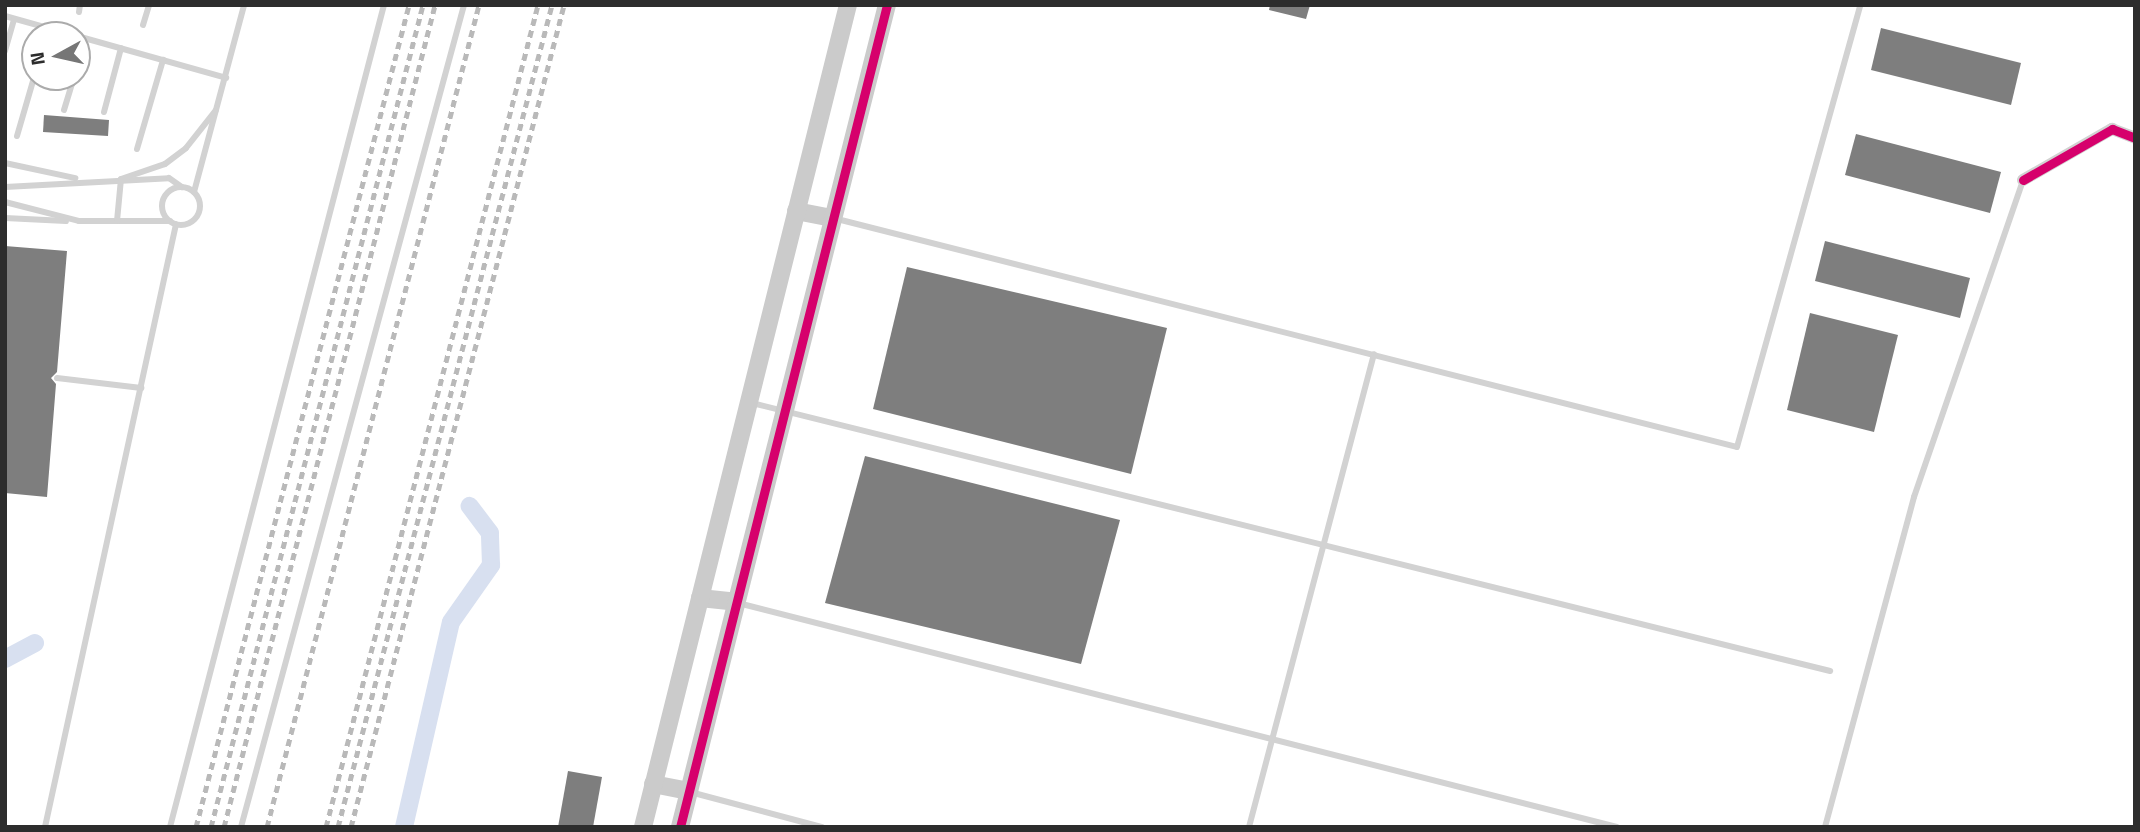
<!DOCTYPE html>
<style>
body{margin:0}
#map{position:relative;width:2140px;height:832px;overflow:hidden;background:#fff;font-family:"Titillium Web",sans-serif}
div>[style]{position:absolute}
.canal>*{height:18px;margin:-9px;padding:0 9px;transform-origin:9px;border-radius:9px;background:#d8e0f0}
.building>*{inset:0;background:#7e7e7e}
.lane>*{height:6px;margin:-3px;padding:0 3px;transform-origin:3px;border-radius:3px;background:#d2d2d2}
.lane>.ring{margin:-3px;padding:0;box-sizing:content-box;background:none;border:6px solid #d2d2d2;border-radius:50%}
.street>*{height:12px;margin:-6px;padding:0 6px;transform-origin:6px;border-radius:6px;background:#d2d2d2}
.secondary>*{height:18px;margin:-9px;padding:0 9px;transform-origin:9px;border-radius:9px;background:#cbcbcb}
.rail>*{height:5px;margin-top:-2.5px;transform-origin:0;background:repeating-linear-gradient(90deg,#b9b9b9 0 7px,transparent 0 12px)}
.cycleway>*{height:9px;margin:-4.5px;padding:0 4.5px;transform-origin:4.5px;border-radius:4.5px;background:#d6006c}
span{translate:-50% -50%;white-space:nowrap;text-align:center;line-height:1.15;-webkit-text-stroke:7px #fff;paint-order:stroke}
.frame{position:absolute;inset:0;border:7px solid #2d2d2d;pointer-events:none}
.north{position:absolute;left:21px;top:21px;width:70px;height:70px;box-sizing:border-box;background:#fff;border:2px solid #ababab;border-radius:50%;rotate:262deg;font-size:19px;font-weight:700;line-height:28px;text-align:center;color:#2d2d2d}
.north::after{content:'';display:block;margin:auto;width:24px;height:32px;background:#767676;clip-path:polygon(50% 0,100% 100%,50% 72%,0 100%)}
</style>
<div id="map">
<div class="canal">
<i style="left:5px;top:659px;width:34px;rotate:-28deg"></i>
<i style="left:404px;top:827px;width:210px;rotate:-77.1deg"></i>
<i style="left:451px;top:622px;width:70px;rotate:-54.9deg"></i>
<i style="left:491px;top:565px;width:32px;rotate:-92deg"></i>
<i style="left:490px;top:533px;width:34px;rotate:-127deg"></i>
</div>
<div class="building">
<i style="clip-path:polygon(1270px 5px,1310px 5px,1306px 19px,1269px 10px)"></i>
<i style="clip-path:polygon(1881px 28px,2021px 63px,2011px 105px,1871px 70px)"></i>
<i style="clip-path:polygon(44px 115px,109px 120px,108px 136px,43px 132px)"></i>
<i style="clip-path:polygon(1856px 134px,2001px 172px,1990px 213px,1845px 175px)"></i>
<i style="clip-path:polygon(1825px 241px,1970px 278px,1960px 318px,1815px 281px)"></i>
<i style="clip-path:polygon(5px 246px,67px 251px,57px 372px,51px 378px,56px 384px,47px 497px,5px 493px)"></i>
<i style="clip-path:polygon(907px 267px,1167px 328px,1131px 474px,873px 409px)"></i>
<i style="clip-path:polygon(1810px 313px,1898px 335px,1874px 432px,1787px 410px)"></i>
<i style="clip-path:polygon(865px 456px,1120px 520px,1081px 664px,825px 603px)"></i>
<i style="clip-path:polygon(568px 771px,602px 777px,593px 827px,558px 827px)"></i>
</div>
<div class="lane">
<i style="left:79px;top:12px;width:7px;rotate:-82deg"></i>
<i style="left:5px;top:16px;width:71px;rotate:15.6deg"></i>
<i style="left:143px;top:25px;width:21px;rotate:-73deg"></i>
<i style="left:77px;top:36px;width:155px;rotate:15.7deg"></i>
<i style="left:5px;top:51px;width:33px;rotate:-74deg"></i>
<i style="left:77px;top:67px;width:29px;rotate:-72deg"></i>
<i style="left:64px;top:110px;width:34px;rotate:-73deg"></i>
<i style="left:104px;top:112px;width:66px;rotate:-75.1deg"></i>
<i style="left:17px;top:136px;width:65px;rotate:-73.8deg"></i>
<i style="left:137px;top:149px;width:93px;rotate:-73.7deg"></i>
<i style="left:5px;top:163px;width:72px;rotate:12.1deg"></i>
<i style="left:5px;top:187px;width:164px;rotate:-3.1deg"></i>
<i style="left:169px;top:178px;width:16px;rotate:35deg"></i>
<i class="ring" style="left:162px;top:187px;width:32px;height:32px"></i>
<i style="left:194px;top:192px;width:194px;rotate:-75deg"></i>
<i style="left:5px;top:202px;width:76px;rotate:14.4deg"></i>
<i style="left:79px;top:221px;width:91px"></i>
<i style="left:5px;top:218px;width:61px;rotate:2.8deg"></i>
<i style="left:837px;top:219px;width:928px;rotate:14.22deg"></i>
<i style="left:1737px;top:447px;width:459px;rotate:-74.4deg"></i>
<i style="left:117px;top:221px;width:42px;rotate:-84.6deg"></i>
<i style="left:121px;top:179px;width:46px;rotate:-18.8deg"></i>
<i style="left:165px;top:164px;width:26px;rotate:-37deg"></i>
<i style="left:186px;top:148px;width:48px;rotate:-51.7deg"></i>
<i style="left:57px;top:378px;width:85px;rotate:6.8deg"></i>
<i style="left:752px;top:403px;width:1111px;rotate:13.96deg"></i>
<i style="left:738px;top:603px;width:907px;rotate:14.3deg"></i>
<i style="left:690px;top:792px;width:137px;rotate:14.9deg"></i>
<i style="left:45px;top:827px;width:617px;rotate:-77.74deg"></i>
<i style="left:170px;top:827px;width:849px;rotate:-75.41deg"></i>
<i style="left:241px;top:827px;width:852px;rotate:-74.82deg"></i>
<i style="left:1249px;top:827px;width:489px;rotate:-75.2deg"></i>
<i style="left:1825px;top:827px;width:342px;rotate:-74.9deg"></i>
<i style="left:1914px;top:497px;width:335px;rotate:-71deg"></i>
</div>
<div class="street">
<i style="left:2023px;top:180px;width:103px;rotate:-29.8deg"></i>
<i style="left:2112px;top:129px;width:25px;rotate:21deg"></i>
</div>
<div class="secondary">
<i style="left:796px;top:211px;width:38px;rotate:11deg"></i>
<i style="left:700px;top:598px;width:36px;rotate:6deg"></i>
<i style="left:653px;top:784px;width:37px;rotate:11deg"></i>
<i style="left:643px;top:827px;width:847px;rotate:-76deg"></i>
<i style="left:680px;top:827px;width:848px;rotate:-75.87deg"></i>
</div>
<div class="rail">
<i style="left:196px;top:827px;width:849px;rotate:-75.47deg"></i>
<i style="left:211px;top:827px;width:849px;rotate:-75.54deg"></i>
<i style="left:224px;top:827px;width:849px;rotate:-75.6deg"></i>
<i style="left:267px;top:827px;width:849px;rotate:-75.54deg"></i>
<i style="left:326px;top:827px;width:849px;rotate:-75.54deg"></i>
<i style="left:338px;top:827px;width:849px;rotate:-75.41deg"></i>
<i style="left:351px;top:827px;width:849px;rotate:-75.47deg"></i>
</div>
<div class="cycleway">
<i style="left:2023px;top:180px;width:103px;rotate:-29.8deg"></i>
<i style="left:2112px;top:129px;width:25px;rotate:21deg"></i>
<i style="left:680px;top:827px;width:848px;rotate:-75.87deg"></i>
</div>
<div class="frame"></div>
<div class="north">N</div>
</div>
